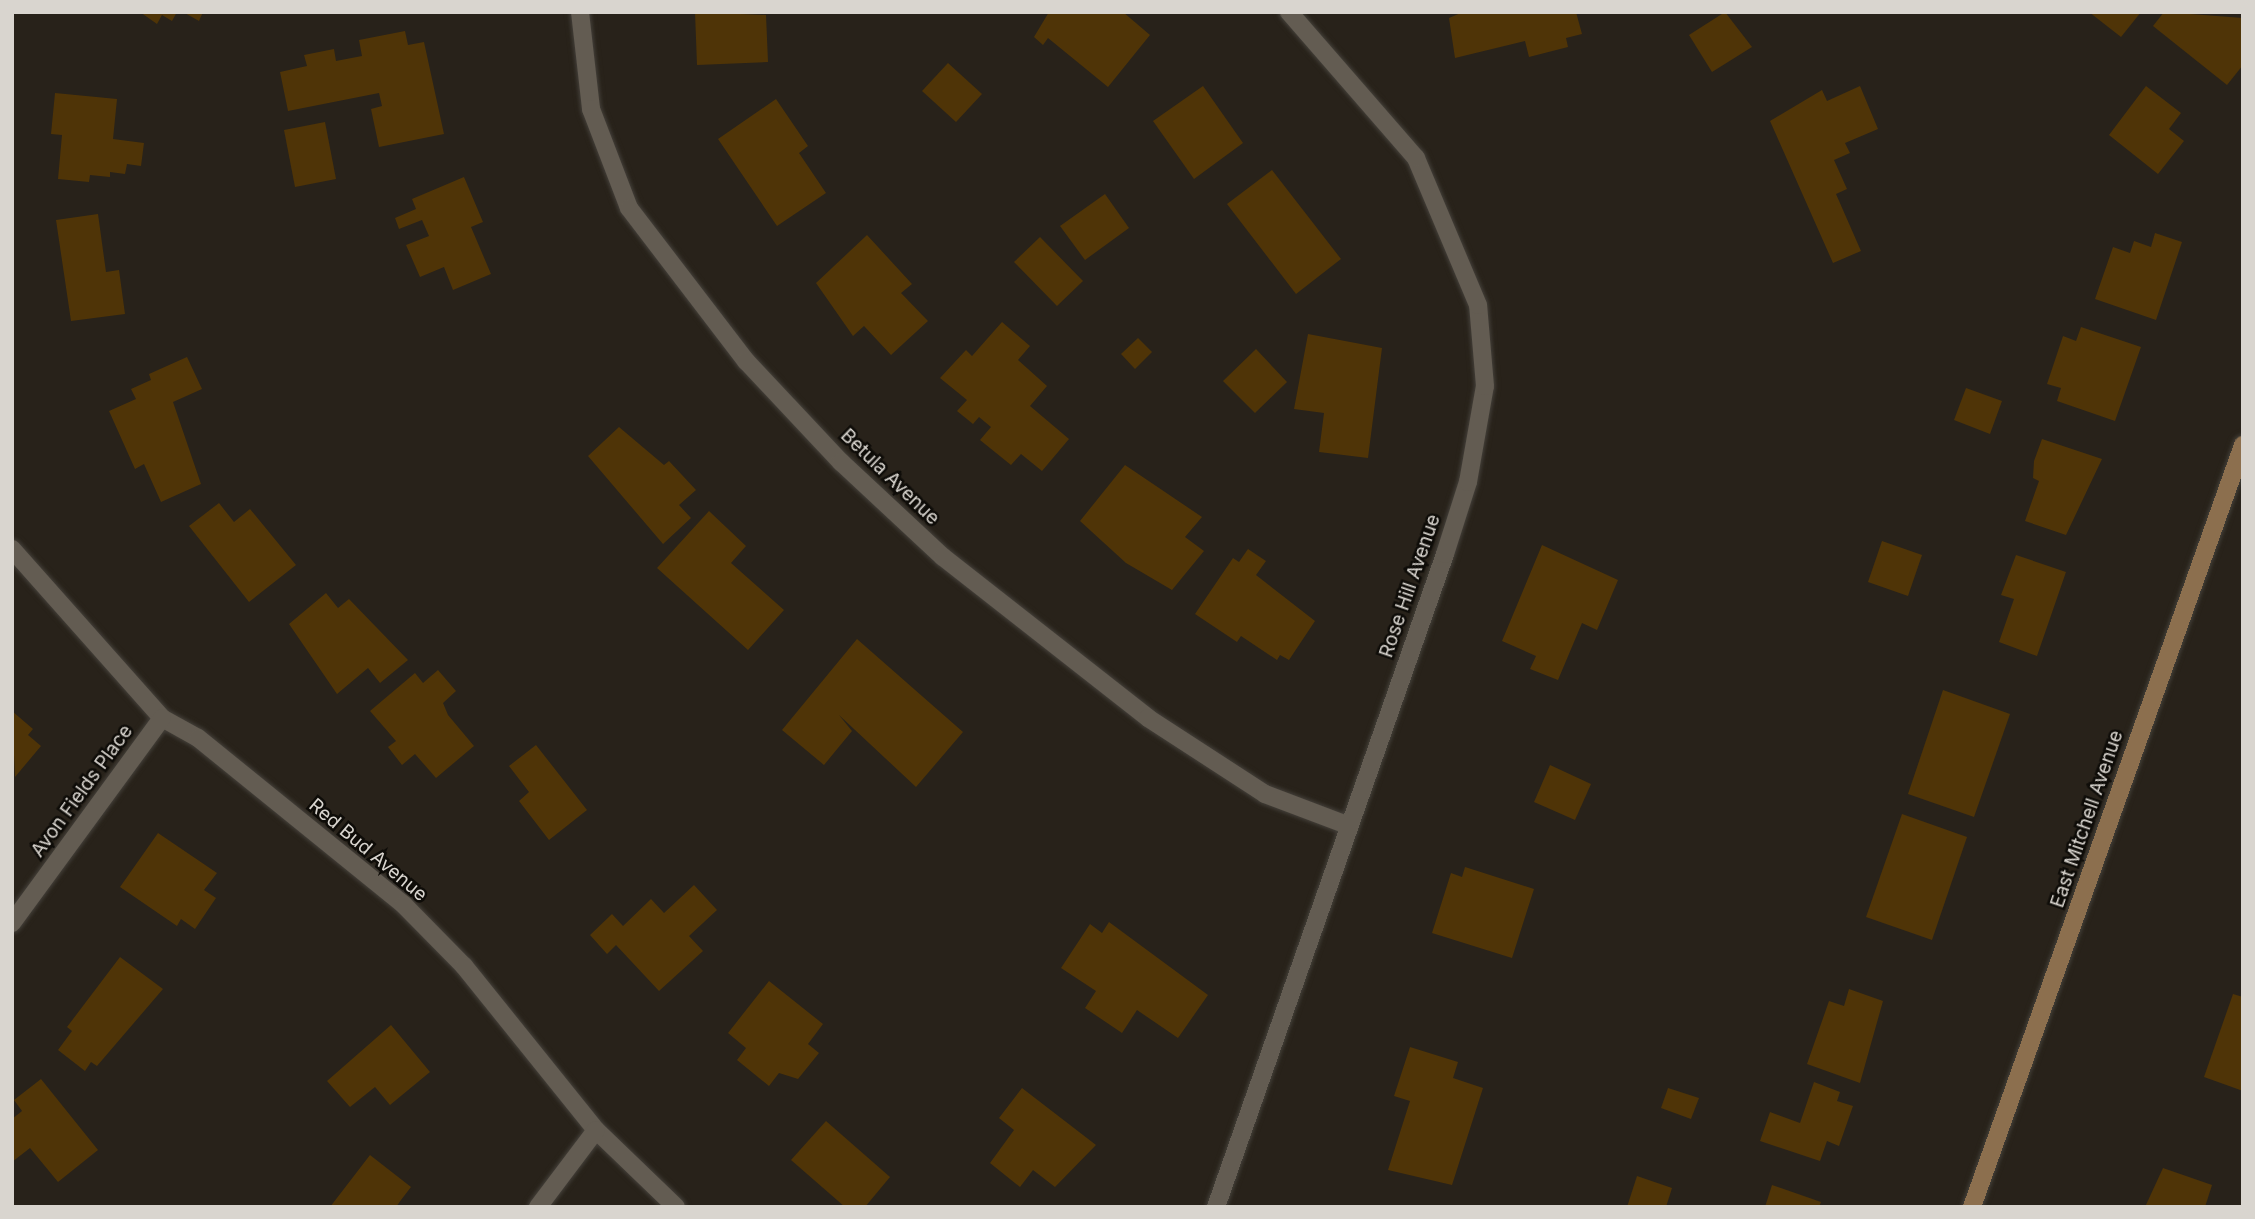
<!DOCTYPE html>
<style>
body{margin:0}
#map{position:relative;width:2255px;height:1219px;overflow:hidden;background:#28221a;font-family:Inter,sans-serif}
div>[style]{position:absolute}
.building>*{inset:0;background:#4f3407}
.roads{filter:drop-shadow(0 0 2px #44403a) drop-shadow(0 0 2px #44403a)}
.street>*{height:18px;margin:-9px;padding:0 9px;transform-origin:9px;border-radius:9px;background:#635c52}
.secondary>*{height:18px;margin:-9px;padding:0 9px;transform-origin:9px;border-radius:9px;background:#8c6f4e}
span{translate:-50% -50%;white-space:nowrap;text-align:center;line-height:1.15;-webkit-text-stroke:5px #0e0c08;paint-order:stroke}
.street-label{font-size:19px;color:#d9d5cf}
.frame{position:absolute;inset:0;border:14px solid #d9d5cf;pointer-events:none}
</style>
<div id="map">
<div class="building">
<i style="clip-path:polygon(140px 12px,177px 12px,172px 21px,162px 15px,157px 24px)"></i>
<i style="clip-path:polygon(183px 12px,203px 12px,199px 21px)"></i>
<i style="clip-path:polygon(695px 12px,766px 15px,768px 62px,697px 65px)"></i>
<i style="clip-path:polygon(1049px 12px,1123px 12px,1150px 35px,1108px 87px,1048px 38px,1043px 45px,1034px 37px)"></i>
<i style="clip-path:polygon(1463px 12px,1576px 12px,1582px 34px,1566px 38px,1568px 47px,1529px 57px,1525px 41px,1455px 58px,1449px 18px)"></i>
<i style="clip-path:polygon(1725px 12px,1752px 47px,1712px 72px,1689px 35px)"></i>
<i style="clip-path:polygon(2089px 12px,2141px 12px,2121px 37px)"></i>
<i style="clip-path:polygon(2164px 12px,2243px 18px,2243px 65px,2227px 85px,2153px 26px)"></i>
<i style="clip-path:polygon(405px 31px,408px 45px,424px 42px,444px 134px,379px 147px,371px 109px,382px 106px,379px 93px,288px 111px,280px 72px,307px 66px,304px 55px,334px 49px,336px 61px,362px 56px,359px 40px)"></i>
<i style="clip-path:polygon(948px 63px,982px 94px,956px 122px,922px 91px)"></i>
<i style="clip-path:polygon(1203px 86px,1243px 143px,1194px 179px,1153px 121px)"></i>
<i style="clip-path:polygon(1860px 86px,1878px 129px,1845px 143px,1850px 153px,1834px 160px,1847px 189px,1836px 194px,1861px 251px,1833px 263px,1770px 121px,1822px 90px,1827px 101px)"></i>
<i style="clip-path:polygon(2146px 86px,2181px 113px,2169px 129px,2184px 141px,2158px 174px,2109px 135px)"></i>
<i style="clip-path:polygon(55px 93px,117px 99px,113px 139px,144px 143px,141px 166px,127px 164px,125px 174px,110px 172px,110px 177px,90px 175px,89px 182px,58px 179px,62px 135px,51px 134px)"></i>
<i style="clip-path:polygon(776px 99px,808px 146px,799px 153px,826px 193px,777px 226px,718px 139px)"></i>
<i style="clip-path:polygon(325px 122px,336px 179px,295px 187px,284px 130px)"></i>
<i style="clip-path:polygon(1272px 170px,1341px 259px,1296px 294px,1227px 204px)"></i>
<i style="clip-path:polygon(464px 177px,483px 222px,471px 227px,491px 274px,453px 290px,444px 267px,420px 277px,406px 245px,429px 236px,422px 220px,399px 229px,395px 218px,416px 209px,412px 199px)"></i>
<i style="clip-path:polygon(1105px 194px,1129px 228px,1085px 260px,1060px 226px)"></i>
<i style="clip-path:polygon(98px 214px,106px 272px,119px 270px,125px 314px,71px 321px,56px 220px)"></i>
<i style="clip-path:polygon(2155px 233px,2182px 242px,2156px 320px,2095px 299px,2113px 247px,2130px 253px,2134px 241px,2151px 247px)"></i>
<i style="clip-path:polygon(867px 235px,912px 284px,901px 293px,928px 321px,891px 355px,864px 326px,853px 336px,816px 283px)"></i>
<i style="clip-path:polygon(1040px 237px,1083px 281px,1057px 306px,1014px 262px)"></i>
<i style="clip-path:polygon(1002px 322px,1030px 346px,1018px 360px,1047px 386px,1030px 406px,1069px 439px,1042px 471px,1021px 454px,1011px 465px,980px 440px,991px 427px,979px 417px,973px 424px,957px 411px,967px 400px,940px 378px,966px 350px,972px 356px)"></i>
<i style="clip-path:polygon(2081px 327px,2141px 347px,2115px 421px,2057px 401px,2061px 388px,2047px 384px,2063px 336px,2076px 341px)"></i>
<i style="clip-path:polygon(1308px 334px,1382px 348px,1368px 458px,1319px 452px,1324px 413px,1294px 409px)"></i>
<i style="clip-path:polygon(1138px 338px,1152px 352px,1135px 369px,1121px 354px)"></i>
<i style="clip-path:polygon(1256px 349px,1287px 382px,1255px 413px,1223px 381px)"></i>
<i style="clip-path:polygon(187px 357px,202px 389px,173px 402px,201px 484px,161px 502px,144px 464px,135px 469px,109px 411px,136px 399px,131px 389px,151px 380px,149px 374px)"></i>
<i style="clip-path:polygon(1966px 388px,2002px 401px,1990px 434px,1954px 420px)"></i>
<i style="clip-path:polygon(619px 427px,664px 465px,669px 461px,696px 490px,679px 505px,691px 518px,663px 544px,588px 456px)"></i>
<i style="clip-path:polygon(2042px 439px,2102px 459px,2066px 535px,2025px 521px,2039px 481px,2033px 478px,2034px 461px)"></i>
<i style="clip-path:polygon(1125px 465px,1202px 517px,1185px 537px,1204px 551px,1172px 590px,1126px 563px,1080px 521px)"></i>
<i style="clip-path:polygon(219px 503px,234px 522px,250px 509px,296px 565px,249px 602px,189px 526px)"></i>
<i style="clip-path:polygon(709px 511px,746px 546px,731px 563px,784px 610px,748px 650px,657px 568px)"></i>
<i style="clip-path:polygon(1882px 541px,1922px 555px,1908px 596px,1868px 582px)"></i>
<i style="clip-path:polygon(1542px 545px,1618px 580px,1597px 630px,1582px 623px,1558px 680px,1530px 669px,1536px 656px,1502px 641px)"></i>
<i style="clip-path:polygon(1248px 549px,1266px 561px,1256px 575px,1315px 621px,1289px 660px,1280px 655px,1277px 660px,1241px 636px,1237px 642px,1195px 614px,1233px 558px,1239px 562px)"></i>
<i style="clip-path:polygon(2016px 555px,2066px 572px,2037px 656px,1999px 642px,2014px 599px,2001px 595px)"></i>
<i style="clip-path:polygon(326px 593px,338px 608px,349px 599px,408px 660px,380px 683px,368px 668px,337px 694px,289px 624px)"></i>
<i style="clip-path:polygon(857px 639px,963px 732px,916px 787px,839px 715px,852px 731px,824px 765px,782px 730px)"></i>
<i style="clip-path:polygon(438px 670px,456px 691px,443px 703px,448px 715px,474px 746px,436px 778px,415px 754px,402px 765px,388px 747px,396px 741px,370px 711px,415px 673px,423px 683px)"></i>
<i style="clip-path:polygon(1943px 690px,2010px 714px,1974px 817px,1908px 794px)"></i>
<i style="clip-path:polygon(12px 711px,33px 729px,28px 735px,41px 746px,15px 777px)"></i>
<i style="clip-path:polygon(536px 745px,587px 810px,549px 840px,519px 801px,529px 792px,509px 766px)"></i>
<i style="clip-path:polygon(1550px 765px,1591px 784px,1575px 820px,1534px 802px)"></i>
<i style="clip-path:polygon(1902px 814px,1967px 837px,1932px 940px,1866px 917px)"></i>
<i style="clip-path:polygon(158px 833px,217px 873px,204px 890px,216px 898px,195px 929px,181px 919px,177px 926px,120px 887px)"></i>
<i style="clip-path:polygon(1465px 867px,1534px 889px,1512px 958px,1432px 933px,1451px 873px,1462px 877px)"></i>
<i style="clip-path:polygon(694px 885px,717px 910px,689px 936px,703px 951px,659px 991px,616px 945px,607px 954px,590px 935px,612px 914px,623px 926px,651px 899px,664px 913px)"></i>
<i style="clip-path:polygon(1109px 922px,1208px 995px,1178px 1038px,1137px 1010px,1122px 1033px,1085px 1008px,1096px 991px,1061px 968px,1090px 924px,1102px 933px)"></i>
<i style="clip-path:polygon(120px 957px,163px 989px,97px 1066px,91px 1062px,85px 1071px,58px 1050px,72px 1031px,67px 1027px)"></i>
<i style="clip-path:polygon(769px 981px,823px 1024px,808px 1044px,819px 1053px,798px 1079px,779px 1073px,769px 1086px,737px 1060px,746px 1048px,728px 1033px)"></i>
<i style="clip-path:polygon(1849px 989px,1883px 1001px,1860px 1083px,1807px 1064px,1829px 1001px,1844px 1006px)"></i>
<i style="clip-path:polygon(2233px 994px,2243px 997px,2243px 1091px,2204px 1077px)"></i>
<i style="clip-path:polygon(391px 1025px,430px 1072px,390px 1105px,375px 1087px,350px 1107px,327px 1081px)"></i>
<i style="clip-path:polygon(1410px 1047px,1458px 1062px,1453px 1078px,1483px 1088px,1452px 1185px,1388px 1170px,1410px 1101px,1394px 1096px)"></i>
<i style="clip-path:polygon(41px 1079px,98px 1150px,58px 1182px,30px 1148px,12px 1162px,12px 1119px,22px 1111px,14px 1100px)"></i>
<i style="clip-path:polygon(1814px 1082px,1840px 1092px,1837px 1101px,1853px 1106px,1839px 1146px,1827px 1141px,1820px 1161px,1760px 1141px,1770px 1112px,1800px 1123px)"></i>
<i style="clip-path:polygon(1022px 1088px,1096px 1145px,1055px 1187px,1033px 1170px,1020px 1187px,990px 1163px,1014px 1130px,999px 1118px)"></i>
<i style="clip-path:polygon(1668px 1088px,1699px 1098px,1691px 1119px,1661px 1108px)"></i>
<i style="clip-path:polygon(826px 1121px,890px 1177px,865px 1207px,845px 1207px,791px 1160px)"></i>
<i style="clip-path:polygon(370px 1155px,411px 1187px,401px 1200px,396px 1207px,330px 1207px)"></i>
<i style="clip-path:polygon(2163px 1168px,2212px 1185px,2205px 1207px,2145px 1207px)"></i>
<i style="clip-path:polygon(1637px 1176px,1672px 1188px,1666px 1207px,1627px 1207px)"></i>
<i style="clip-path:polygon(1772px 1185px,1821px 1202px,1819px 1207px,1765px 1207px)"></i>
</div>
<div class="roads">
<div class="street">
<i style="left:580px;top:12px;width:98px;rotate:83.5deg"></i>
<i style="left:591px;top:109px;width:106px;rotate:69deg"></i>
<i style="left:629px;top:208px;width:193px;rotate:52.6deg"></i>
<i style="left:746px;top:361px;width:139px;rotate:46.8deg"></i>
<i style="left:841px;top:462px;width:139px;rotate:43deg"></i>
<i style="left:943px;top:557px;width:261px;rotate:38.1deg"></i>
<i style="left:1148px;top:718px;width:140px;rotate:33deg"></i>
<i style="left:1265px;top:794px;width:88px;rotate:20.7deg"></i>
<i style="left:12px;top:549px;width:226px;rotate:48.4deg"></i>
<i style="left:162px;top:718px;width:41px;rotate:29.1deg"></i>
<i style="left:198px;top:738px;width:265px;rotate:39deg"></i>
<i style="left:404px;top:905px;width:86px;rotate:45.5deg"></i>
<i style="left:464px;top:966px;width:211px;rotate:51.2deg"></i>
<i style="left:596px;top:1130px;width:111px;rotate:43.9deg"></i>
<i style="left:12px;top:923px;width:254px;rotate:-53.8deg"></i>
<i style="left:538px;top:1207px;width:96px;rotate:-53deg"></i>
<i style="left:1216px;top:1207px;width:692px;rotate:-70.67deg"></i>
<i style="left:1445px;top:554px;width:76px;rotate:-72.3deg"></i>
<i style="left:1468px;top:482px;width:97px;rotate:-80deg"></i>
<i style="left:1485px;top:386px;width:81px;rotate:-94.9deg"></i>
<i style="left:1478px;top:305px;width:160px;rotate:-112.9deg"></i>
<i style="left:1416px;top:158px;width:194px;rotate:-131deg"></i>
</div>
<div class="secondary">
<i style="left:1972px;top:1207px;width:809px;rotate:-70.42deg"></i>
</div>
</div>
<div class="street-label">
<span style="left:890px;top:477px;rotate:44deg">Betula Avenue</span>
<span style="left:1410px;top:586px;rotate:-71deg">Rose Hill Avenue</span>
<span style="left:82px;top:791px;rotate:-54deg">Avon Fields Place</span>
<span style="left:2087px;top:819px;rotate:-71deg">East Mitchell Avenue</span>
<span style="left:368px;top:850px;rotate:40deg">Red Bud Avenue</span>
</div>
<div class="frame"></div>
</div>
